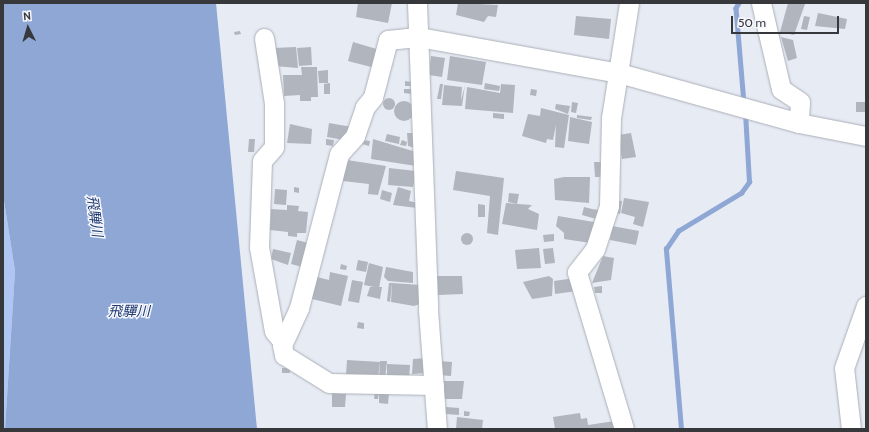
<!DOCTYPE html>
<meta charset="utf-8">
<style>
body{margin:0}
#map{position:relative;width:869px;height:432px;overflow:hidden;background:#e7ebf4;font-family:Cabin,"Noto Sans JP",sans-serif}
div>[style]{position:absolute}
.green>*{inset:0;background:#afc6f4}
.water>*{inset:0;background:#8fa7d5}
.stream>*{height:4.5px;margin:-2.25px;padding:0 2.25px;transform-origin:2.25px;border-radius:2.25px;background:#8fa7d5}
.building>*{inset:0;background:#b1b5bd}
.round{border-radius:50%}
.roads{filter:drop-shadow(0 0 1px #aaafb7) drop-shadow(0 0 1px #aaafb7)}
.minor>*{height:19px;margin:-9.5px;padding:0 9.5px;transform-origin:9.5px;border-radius:9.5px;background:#fff}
span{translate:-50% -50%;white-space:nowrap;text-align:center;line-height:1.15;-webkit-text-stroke:3px #f6f8fe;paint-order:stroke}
.water-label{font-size:14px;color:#1f3971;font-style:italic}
.frame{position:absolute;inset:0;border:4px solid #37383c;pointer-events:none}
.north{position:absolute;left:8px;top:8px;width:40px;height:40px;-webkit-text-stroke:3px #f6f8fe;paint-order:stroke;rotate:355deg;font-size:11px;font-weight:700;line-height:16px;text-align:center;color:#37383c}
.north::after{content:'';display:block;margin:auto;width:14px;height:18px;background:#37383c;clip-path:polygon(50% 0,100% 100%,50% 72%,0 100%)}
.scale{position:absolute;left:731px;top:16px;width:108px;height:18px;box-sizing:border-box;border:2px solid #37383c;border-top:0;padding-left:5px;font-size:12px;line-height:14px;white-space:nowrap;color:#37383c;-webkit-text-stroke:3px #f6f8fe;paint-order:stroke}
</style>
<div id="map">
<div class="green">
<i style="clip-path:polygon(3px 194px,15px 271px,5px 429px,3px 429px)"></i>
</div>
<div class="water">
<i style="clip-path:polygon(3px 3px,216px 3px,257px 429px,5px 429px,15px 271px,3px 194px)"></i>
</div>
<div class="stream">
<i style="left:739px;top:3px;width:6px;rotate:121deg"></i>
<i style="left:736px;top:8px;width:96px;rotate:85.2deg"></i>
<i style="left:681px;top:429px;width:181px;rotate:-94.8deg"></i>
<i style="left:666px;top:249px;width:22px;rotate:-56deg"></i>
<i style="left:678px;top:231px;width:74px;rotate:-31.1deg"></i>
<i style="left:741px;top:193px;width:14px;rotate:-54deg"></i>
<i style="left:749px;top:182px;width:69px;rotate:-93.3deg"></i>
</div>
<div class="building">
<i style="clip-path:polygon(358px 3px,392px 3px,388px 23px,356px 17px)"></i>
<i style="clip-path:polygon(458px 3px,498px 5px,496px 17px,488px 16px,484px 22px,456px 15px)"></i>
<i style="clip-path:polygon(788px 3px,805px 4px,794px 35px,780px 32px)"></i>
<i style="clip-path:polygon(818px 13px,847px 19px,845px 29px,815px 26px)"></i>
<i style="clip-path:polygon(576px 16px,611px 19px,609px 39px,574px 35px)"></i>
<i style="clip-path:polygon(804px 16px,810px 17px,807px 30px,801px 29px)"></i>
<i style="clip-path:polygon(240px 31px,241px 34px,235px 35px,234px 32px)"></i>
<i style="clip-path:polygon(781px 37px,793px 40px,797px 58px,788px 61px)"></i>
<i style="clip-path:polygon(353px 42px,380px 50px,375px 68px,348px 61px)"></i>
<i style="clip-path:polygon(296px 47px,298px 68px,274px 66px,274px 48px)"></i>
<i style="clip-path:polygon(311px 47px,312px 65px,299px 66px,297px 48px)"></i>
<i style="clip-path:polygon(431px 56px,445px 58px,442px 77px,429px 75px)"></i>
<i style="clip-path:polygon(450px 56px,486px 62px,482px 85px,447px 80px)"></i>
<i style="clip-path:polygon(301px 67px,317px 67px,318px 97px,311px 97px,311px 101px,300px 101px,300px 95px,284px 96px,283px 75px,302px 75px)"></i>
<i style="clip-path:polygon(328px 70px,328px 83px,319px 83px,318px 71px)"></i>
<i style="clip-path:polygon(405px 81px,412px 82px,412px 86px,405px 86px)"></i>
<i style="clip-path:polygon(330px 83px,330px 94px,324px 94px,324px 84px)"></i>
<i style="clip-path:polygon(485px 83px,500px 86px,499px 91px,484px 89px)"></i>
<i style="clip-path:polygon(440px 84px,443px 84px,441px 99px,437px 99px)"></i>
<i style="clip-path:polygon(501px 84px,515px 85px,513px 113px,465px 109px,467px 87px,500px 93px)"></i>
<i style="clip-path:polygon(444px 85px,462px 87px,461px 101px,465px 85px,462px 106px,442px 105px)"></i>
<i style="clip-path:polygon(404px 89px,413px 89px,412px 94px,404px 93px)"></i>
<i style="clip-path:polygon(531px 89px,537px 90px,536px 96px,530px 95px)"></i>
<i class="round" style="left:383px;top:98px;width:12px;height:12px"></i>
<i class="round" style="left:394px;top:101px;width:20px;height:20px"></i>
<i style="clip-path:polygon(572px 102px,578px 103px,576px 113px,571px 112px)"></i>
<i style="clip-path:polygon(856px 102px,866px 102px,866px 112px,856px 112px)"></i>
<i style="clip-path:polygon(556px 104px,570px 106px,568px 114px,555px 109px)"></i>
<i style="clip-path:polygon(541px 108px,569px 115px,564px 148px,555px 147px,556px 125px,553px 140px,547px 139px,546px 143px,522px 136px,528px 114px,540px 116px)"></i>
<i style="clip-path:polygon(493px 113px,504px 114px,504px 119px,493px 118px)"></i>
<i style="clip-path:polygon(577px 115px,592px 117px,591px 120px,577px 118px)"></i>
<i style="clip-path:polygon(570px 117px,592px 122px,589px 144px,568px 141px)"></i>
<i style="clip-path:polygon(329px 123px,352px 127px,344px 140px,327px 137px)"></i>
<i style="clip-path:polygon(290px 124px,312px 129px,311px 144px,287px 143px)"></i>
<i style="clip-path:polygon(407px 133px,415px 133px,416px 148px,408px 146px)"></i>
<i style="clip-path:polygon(631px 133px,636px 157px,622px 159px,618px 135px)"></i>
<i style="clip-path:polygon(387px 134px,400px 137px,399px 144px,385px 141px)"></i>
<i style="clip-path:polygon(249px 139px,255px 139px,254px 152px,248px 152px)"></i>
<i style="clip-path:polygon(326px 139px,334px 140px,333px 146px,326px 145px)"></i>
<i style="clip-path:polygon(373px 139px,416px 152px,416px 166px,371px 159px)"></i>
<i style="clip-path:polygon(363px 140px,370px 141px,369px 146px,362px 144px)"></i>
<i style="clip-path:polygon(402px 140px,407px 142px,406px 146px,400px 145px)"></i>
<i style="clip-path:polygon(347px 160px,386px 166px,378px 195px,368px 194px,369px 184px,343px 181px)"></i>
<i style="clip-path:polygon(594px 162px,605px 162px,606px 177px,595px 177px)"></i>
<i style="clip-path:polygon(389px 168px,416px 171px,413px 187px,388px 185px)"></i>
<i style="clip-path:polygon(456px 171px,504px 178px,498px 235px,487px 233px,490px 196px,453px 190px)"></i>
<i style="clip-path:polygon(564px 177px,590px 177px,589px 203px,555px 200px,554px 179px)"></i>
<i style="clip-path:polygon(294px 187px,299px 188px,299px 193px,294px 192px)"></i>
<i style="clip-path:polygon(398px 187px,411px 191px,409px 201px,418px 203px,417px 208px,393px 205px)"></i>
<i style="clip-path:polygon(275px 189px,287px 190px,286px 205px,274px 204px)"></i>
<i style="clip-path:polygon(382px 190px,392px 193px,390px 202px,380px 199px)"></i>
<i style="clip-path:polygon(509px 193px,519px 194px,517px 204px,508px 202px)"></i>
<i style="clip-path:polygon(624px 198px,649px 202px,643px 227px,633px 224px,635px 217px,621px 213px)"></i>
<i style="clip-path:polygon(615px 200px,622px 201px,620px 214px,613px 212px)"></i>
<i style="clip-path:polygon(506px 203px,532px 205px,528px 209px,539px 214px,537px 230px,502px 224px)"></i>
<i style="clip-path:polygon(478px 204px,485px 205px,485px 217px,478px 217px)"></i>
<i style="clip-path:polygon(287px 205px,299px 206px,298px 211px,308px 212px,306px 233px,297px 233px,297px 237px,288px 236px,288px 232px,270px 230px,271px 209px,287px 210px)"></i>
<i style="clip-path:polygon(584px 207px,592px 209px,605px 211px,596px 219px,582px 215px)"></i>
<i style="clip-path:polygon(558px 216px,600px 223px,597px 244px,564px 239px,564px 233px,556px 226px)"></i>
<i style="clip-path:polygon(612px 226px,639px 231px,636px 245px,610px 240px)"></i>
<i class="round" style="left:461px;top:233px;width:12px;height:12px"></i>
<i style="clip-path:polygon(554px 234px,554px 241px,544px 242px,543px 235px)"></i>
<i style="clip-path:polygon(297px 240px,308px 243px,302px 267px,291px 264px)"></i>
<i style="clip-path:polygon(539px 248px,541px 268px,517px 269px,515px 250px)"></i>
<i style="clip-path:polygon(553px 248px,555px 263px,545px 264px,543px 249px)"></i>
<i style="clip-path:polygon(273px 249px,291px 253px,288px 265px,271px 259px)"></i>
<i style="clip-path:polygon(603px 256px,614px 258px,611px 280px,592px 283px)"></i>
<i style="clip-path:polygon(358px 260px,368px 262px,366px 272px,356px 270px)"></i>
<i style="clip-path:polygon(369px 263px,383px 267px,379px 288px,364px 285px)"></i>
<i style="clip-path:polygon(341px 264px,347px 266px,346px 270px,340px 269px)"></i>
<i style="clip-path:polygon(386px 267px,413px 272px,413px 283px,388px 281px,384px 277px)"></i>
<i style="clip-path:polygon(330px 272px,348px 276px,341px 306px,308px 298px,313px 276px,329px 280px)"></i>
<i style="clip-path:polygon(437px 276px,462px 276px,463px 294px,438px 295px)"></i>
<i style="clip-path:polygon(549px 276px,553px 279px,552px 296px,532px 299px,523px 282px)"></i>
<i style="clip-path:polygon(575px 278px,577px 291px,555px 294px,554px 281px)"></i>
<i style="clip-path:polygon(352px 280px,363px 282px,359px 303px,348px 301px)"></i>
<i style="clip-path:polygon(389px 283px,392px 283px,390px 302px,387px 301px)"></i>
<i style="clip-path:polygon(392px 283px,421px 285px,420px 304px,414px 306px,391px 302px)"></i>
<i style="clip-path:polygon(602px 286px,602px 293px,595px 293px,594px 287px)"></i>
<i style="clip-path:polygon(370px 287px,382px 287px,380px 299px,367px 296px)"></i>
<i style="clip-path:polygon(358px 322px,364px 323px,364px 329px,357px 328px)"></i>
<i style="clip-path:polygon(427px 358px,427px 373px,412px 374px,413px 359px)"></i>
<i style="clip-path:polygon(347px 360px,380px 362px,378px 378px,346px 375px)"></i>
<i style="clip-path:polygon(380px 361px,387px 361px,385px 380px,379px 379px)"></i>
<i style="clip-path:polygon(438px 361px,452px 362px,451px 376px,438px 375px)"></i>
<i style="clip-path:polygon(387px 364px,410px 365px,409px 382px,387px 375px)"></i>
<i style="clip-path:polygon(282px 368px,290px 368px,290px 373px,282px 373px)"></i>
<i style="clip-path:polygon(440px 381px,464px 381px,462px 399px,440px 399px)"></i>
<i style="clip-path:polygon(375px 391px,379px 391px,378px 399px,374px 399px)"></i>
<i style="clip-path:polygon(332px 393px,346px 394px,345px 407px,332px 407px)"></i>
<i style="clip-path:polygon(379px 393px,389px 393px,388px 404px,379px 403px)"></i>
<i style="clip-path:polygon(446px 407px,459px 408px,459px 415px,446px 414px)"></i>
<i style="clip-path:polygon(464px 411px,470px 412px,469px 416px,464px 416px)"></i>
<i style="clip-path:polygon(580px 413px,581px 419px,587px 418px,588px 425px,615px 421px,620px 429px,555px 429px,553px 417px)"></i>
<i style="clip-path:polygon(457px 417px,483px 420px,482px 429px,456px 429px)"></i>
</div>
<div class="roads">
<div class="minor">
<i style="left:417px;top:3px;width:307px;rotate:87.9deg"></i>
<i style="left:428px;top:310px;width:119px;rotate:85.7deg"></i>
<i style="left:761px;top:3px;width:88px;rotate:76.9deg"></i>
<i style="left:781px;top:89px;width:23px;rotate:34deg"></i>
<i style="left:800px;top:102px;width:21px;rotate:93deg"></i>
<i style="left:264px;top:38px;width:66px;rotate:81.3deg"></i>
<i style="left:274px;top:103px;width:44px;rotate:90deg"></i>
<i style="left:274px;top:147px;width:18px;rotate:131deg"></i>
<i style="left:262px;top:161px;width:86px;rotate:92deg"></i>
<i style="left:259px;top:247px;width:85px;rotate:79.9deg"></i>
<i style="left:274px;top:331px;width:14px;rotate:51deg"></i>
<i style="left:434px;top:385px;width:105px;rotate:-178.9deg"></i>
<i style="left:329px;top:383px;width:53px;rotate:-148.1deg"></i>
<i style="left:284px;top:355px;width:10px;rotate:-101deg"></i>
<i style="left:282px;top:345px;width:41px;rotate:-65.3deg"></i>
<i style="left:299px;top:308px;width:159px;rotate:-75.4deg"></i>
<i style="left:339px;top:154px;width:24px;rotate:-48deg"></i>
<i style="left:355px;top:136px;width:31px;rotate:-71deg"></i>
<i style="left:365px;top:107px;width:13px;rotate:-51deg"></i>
<i style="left:373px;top:97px;width:59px;rotate:-75.3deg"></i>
<i style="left:388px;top:40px;width:31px;rotate:-6deg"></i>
<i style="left:419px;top:37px;width:203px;rotate:10.2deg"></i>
<i style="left:619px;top:73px;width:187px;rotate:15.5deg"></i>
<i style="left:799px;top:123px;width:68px;rotate:11deg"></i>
<i style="left:624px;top:429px;width:164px;rotate:-106.7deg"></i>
<i style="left:577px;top:272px;width:29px;rotate:-52deg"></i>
<i style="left:595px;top:249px;width:45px;rotate:-72deg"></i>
<i style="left:609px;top:206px;width:88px;rotate:-88.7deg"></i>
<i style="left:611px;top:118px;width:116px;rotate:-81.1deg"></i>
<i style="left:851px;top:429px;width:61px;rotate:-96.5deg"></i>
<i style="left:844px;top:368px;width:66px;rotate:-70.5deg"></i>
</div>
</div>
<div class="water-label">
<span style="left:95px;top:216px;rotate:82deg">飛騨川</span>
<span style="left:129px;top:311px">飛驒川</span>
</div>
<div class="frame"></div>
<div class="north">N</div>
<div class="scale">50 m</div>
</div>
